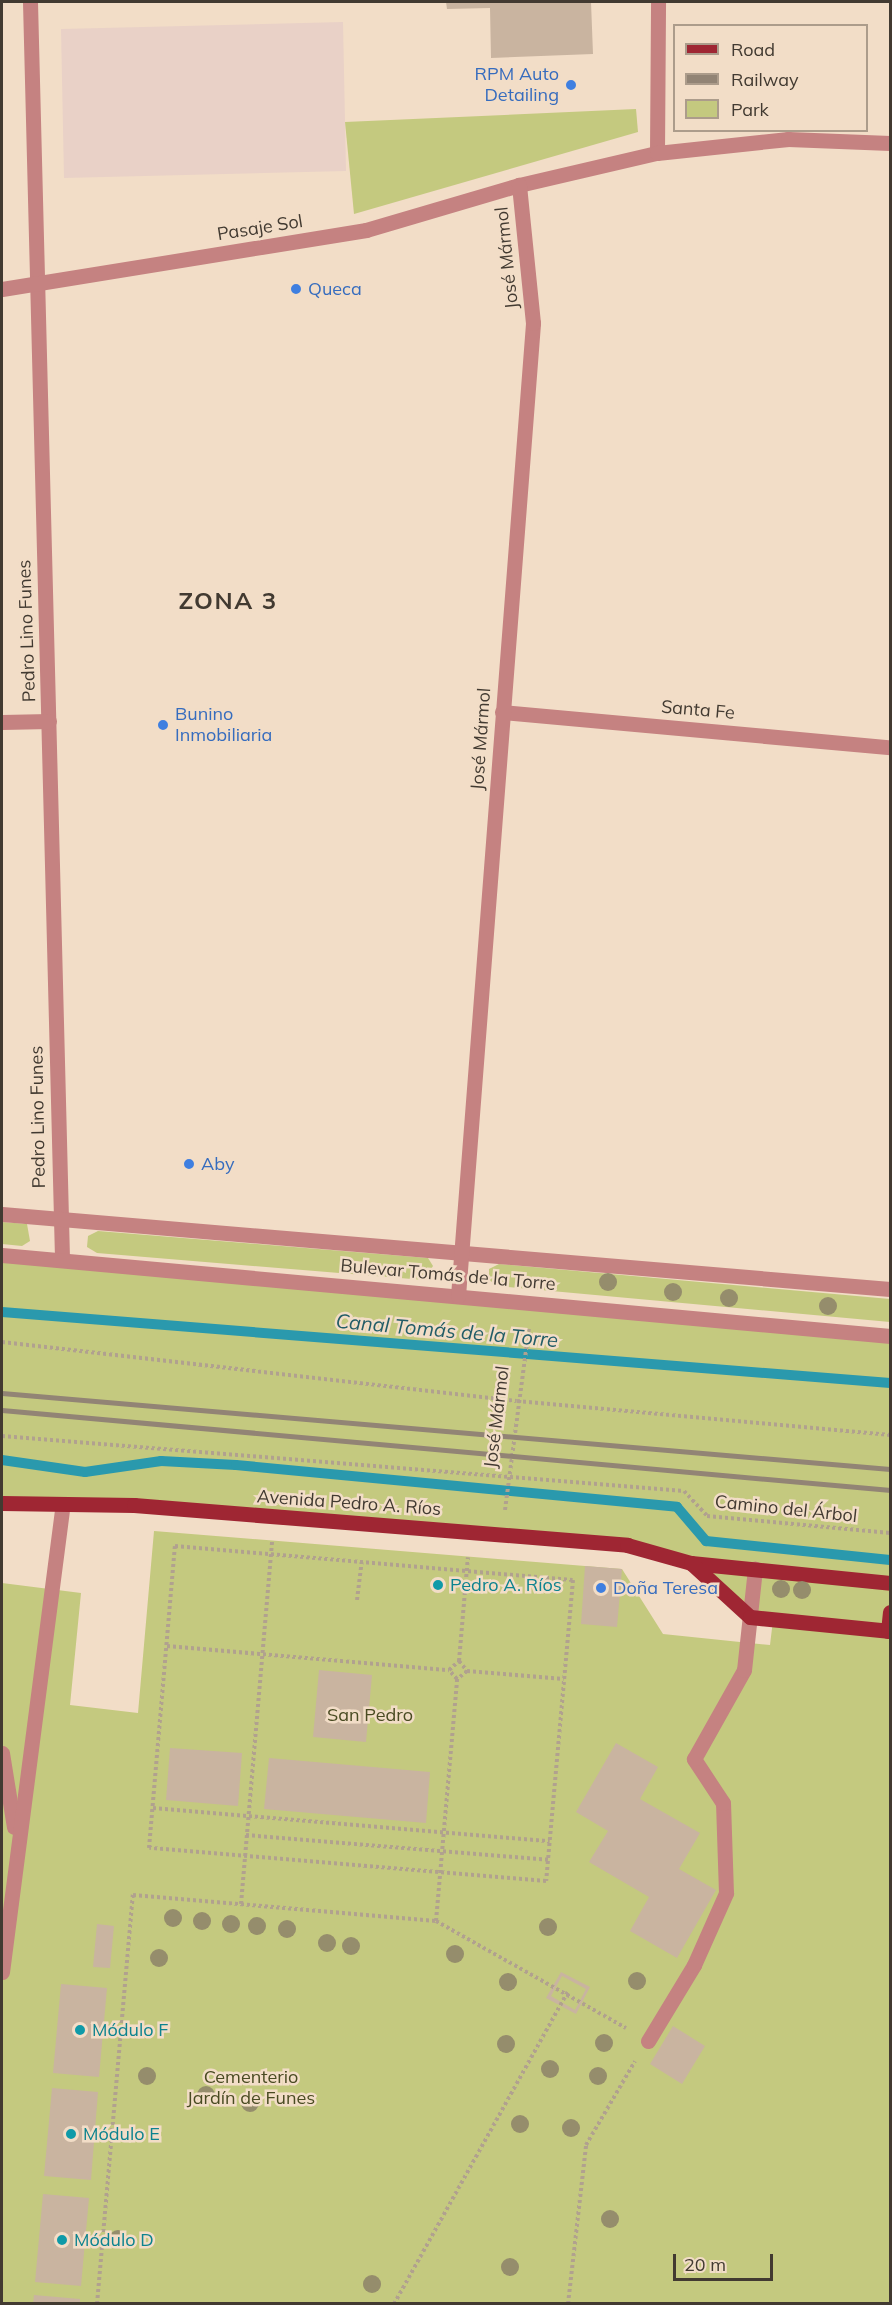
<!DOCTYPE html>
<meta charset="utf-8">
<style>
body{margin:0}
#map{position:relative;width:892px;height:2305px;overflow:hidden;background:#f2ddc7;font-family:Mulish,sans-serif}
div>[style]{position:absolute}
.industrial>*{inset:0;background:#e9d1c7}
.green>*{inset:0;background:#c4c97f}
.stream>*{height:10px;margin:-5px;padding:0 5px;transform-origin:5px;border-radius:5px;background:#2a99ad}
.building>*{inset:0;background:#c9b4a0}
.path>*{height:4px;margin-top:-2px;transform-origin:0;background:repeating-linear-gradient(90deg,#b1a18f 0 3px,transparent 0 6px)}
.minor>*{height:15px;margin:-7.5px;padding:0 7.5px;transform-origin:7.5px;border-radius:7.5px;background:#c58281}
.major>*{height:15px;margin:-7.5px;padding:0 7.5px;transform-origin:7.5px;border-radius:7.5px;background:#9f2633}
.rail>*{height:4.5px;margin:-2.25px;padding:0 2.25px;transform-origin:2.25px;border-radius:2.25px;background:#928475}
.trees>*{width:18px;height:18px;margin:-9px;border-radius:50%;background:#958d6c}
.dots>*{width:16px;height:16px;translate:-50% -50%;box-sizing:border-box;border:3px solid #f2ddc7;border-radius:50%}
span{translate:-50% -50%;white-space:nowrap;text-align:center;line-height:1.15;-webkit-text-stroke:5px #f2ddc7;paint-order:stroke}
.shop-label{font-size:18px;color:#366cbe}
.right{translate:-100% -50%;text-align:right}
.left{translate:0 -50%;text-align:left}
.street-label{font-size:18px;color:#423a31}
.culture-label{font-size:18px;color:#0d838f}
.park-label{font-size:18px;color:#494b22}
.water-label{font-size:20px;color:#235d67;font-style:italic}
.district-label{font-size:24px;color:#423a31;font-weight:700;letter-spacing:1.5px}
.frame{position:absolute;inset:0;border:3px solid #423a31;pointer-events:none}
.legend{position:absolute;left:673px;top:24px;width:195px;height:108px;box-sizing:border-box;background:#f2ddc7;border:2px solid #ac9c8b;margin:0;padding:8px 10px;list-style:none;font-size:18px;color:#423a31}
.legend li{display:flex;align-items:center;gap:12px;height:30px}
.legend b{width:30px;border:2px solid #ac9c8b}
.scale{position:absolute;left:673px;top:2254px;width:100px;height:27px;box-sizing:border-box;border:3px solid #423a31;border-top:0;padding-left:8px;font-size:18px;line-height:21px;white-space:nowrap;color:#423a31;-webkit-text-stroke:4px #f2ddc7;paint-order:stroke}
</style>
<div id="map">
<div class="industrial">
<i style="clip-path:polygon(343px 22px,346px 171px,64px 178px,61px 29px)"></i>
</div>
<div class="green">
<i style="clip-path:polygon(636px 109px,638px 132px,354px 214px,345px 122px)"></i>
<i style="clip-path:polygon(2px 1222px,27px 1224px,30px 1241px,22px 1246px,2px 1244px)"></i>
<i style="clip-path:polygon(98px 1231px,428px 1258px,433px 1266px,424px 1280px,97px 1253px,87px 1247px,88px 1236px)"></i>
<i style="clip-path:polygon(2px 1255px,890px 1336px,890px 2303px,2px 2303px,2px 1583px,81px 1593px,70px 1705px,138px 1713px,154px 1531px,622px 1569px,663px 1634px,770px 1645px,773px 1620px,750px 1617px,691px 1563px,627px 1545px,2px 1503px)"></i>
<i style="clip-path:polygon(499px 1264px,890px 1299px,890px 1322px,498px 1286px,489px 1280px,489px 1269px)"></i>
</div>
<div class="stream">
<i style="left:2px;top:1312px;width:891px;rotate:4.57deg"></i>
<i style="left:2px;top:1460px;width:84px;rotate:8.2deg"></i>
<i style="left:85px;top:1472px;width:77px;rotate:-8.2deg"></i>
<i style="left:161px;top:1461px;width:75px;rotate:3.1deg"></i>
<i style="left:236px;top:1465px;width:443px;rotate:5.4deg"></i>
<i style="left:677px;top:1507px;width:45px;rotate:49.5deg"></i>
<i style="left:706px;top:1541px;width:185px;rotate:5.9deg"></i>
</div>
<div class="building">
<i style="clip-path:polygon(446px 2px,591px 2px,593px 54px,491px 58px,490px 8px,447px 9px)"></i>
<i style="clip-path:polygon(585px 1566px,622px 1569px,617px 1627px,581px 1624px)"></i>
<i style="clip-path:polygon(319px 1670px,372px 1675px,366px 1742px,313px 1737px)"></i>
<i style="clip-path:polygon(616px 1743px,658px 1767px,640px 1799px,700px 1833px,679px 1869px,716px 1890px,677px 1958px,630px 1931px,649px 1897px,589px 1862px,608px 1831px,576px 1812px)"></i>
<i style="clip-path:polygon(170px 1748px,242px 1753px,238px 1806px,166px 1800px)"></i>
<i style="clip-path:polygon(269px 1758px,430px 1772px,426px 1823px,264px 1809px)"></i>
<i style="clip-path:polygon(97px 1924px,114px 1926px,110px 1968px,93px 1967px)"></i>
<i style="clip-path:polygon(evenodd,561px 1972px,590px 1987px,576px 2014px,546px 1998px,561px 1972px,562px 1976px,586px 1989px,575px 2010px,551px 1996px,562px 1976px)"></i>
<i style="clip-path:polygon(61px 1984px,107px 1988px,99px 2077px,53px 2073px)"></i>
<i style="clip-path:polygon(673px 2026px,705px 2046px,682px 2084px,650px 2064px)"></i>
<i style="clip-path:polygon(52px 2088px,98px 2092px,91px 2180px,44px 2176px)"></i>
<i style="clip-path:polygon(43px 2194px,89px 2198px,81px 2286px,35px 2282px)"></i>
<i style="clip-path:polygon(34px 2295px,80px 2299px,80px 2304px,33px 2304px)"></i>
</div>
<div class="path">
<i style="left:2px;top:1342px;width:518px;rotate:6.54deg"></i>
<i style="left:517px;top:1401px;width:375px;rotate:5.2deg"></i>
<i style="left:2px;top:1436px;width:684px;rotate:4.61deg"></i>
<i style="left:684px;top:1491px;width:34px;rotate:47deg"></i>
<i style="left:707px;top:1516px;width:184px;rotate:5.3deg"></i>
<i style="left:505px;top:1510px;width:185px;rotate:-82.5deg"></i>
<i style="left:175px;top:1546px;width:399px;rotate:4.9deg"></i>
<i style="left:573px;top:1580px;width:302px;rotate:95.1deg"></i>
<i style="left:546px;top:1881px;width:398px;rotate:-175.2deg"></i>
<i style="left:149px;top:1848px;width:303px;rotate:-85.1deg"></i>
<i style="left:357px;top:1600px;width:38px;rotate:-83deg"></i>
<i style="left:167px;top:1646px;width:283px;rotate:4.9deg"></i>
<i style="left:459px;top:1661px;width:104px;rotate:-85.1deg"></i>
<i style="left:467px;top:1671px;width:97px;rotate:4.7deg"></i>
<i style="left:153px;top:1808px;width:398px;rotate:4.8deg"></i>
<i style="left:246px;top:1835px;width:303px;rotate:4.7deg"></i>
<i style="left:241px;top:1904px;width:365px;rotate:-85.1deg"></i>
<i style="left:436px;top:1921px;width:243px;rotate:-85deg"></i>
<i style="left:457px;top:1679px;width:12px;rotate:-132deg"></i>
<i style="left:449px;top:1670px;width:13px;rotate:-42deg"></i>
<i style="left:459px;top:1661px;width:13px;rotate:51deg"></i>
<i style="left:467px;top:1671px;width:13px;rotate:141deg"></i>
<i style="left:97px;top:2304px;width:411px;rotate:-85deg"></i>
<i style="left:133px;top:1895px;width:304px;rotate:4.9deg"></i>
<i style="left:436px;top:1921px;width:218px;rotate:29.4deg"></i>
<i style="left:394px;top:2304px;width:357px;rotate:-60.9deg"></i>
<i style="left:568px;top:2304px;width:160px;rotate:-83.5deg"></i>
<i style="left:586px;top:2145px;width:97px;rotate:-59.7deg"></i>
</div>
<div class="minor">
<i style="left:30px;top:2px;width:1258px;rotate:88.54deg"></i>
<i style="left:657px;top:153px;width:151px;rotate:-89.6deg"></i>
<i style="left:2px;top:289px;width:369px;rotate:-9.2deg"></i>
<i style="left:366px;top:230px;width:159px;rotate:-16.4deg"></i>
<i style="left:519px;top:185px;width:142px;rotate:-13.1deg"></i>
<i style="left:657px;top:153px;width:132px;rotate:-6.1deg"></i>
<i style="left:788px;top:139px;width:102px;rotate:2.2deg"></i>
<i style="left:502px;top:712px;width:390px;rotate:5.2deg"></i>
<i style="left:2px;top:722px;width:47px;rotate:-1.2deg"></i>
<i style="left:2px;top:1214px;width:891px;rotate:4.83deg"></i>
<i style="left:2px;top:1255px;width:892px;rotate:5.21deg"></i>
<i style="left:458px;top:1296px;width:976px;rotate:-85.59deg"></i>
<i style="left:533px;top:323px;width:139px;rotate:-95.8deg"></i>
<i style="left:2px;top:1753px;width:75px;rotate:80.8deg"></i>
<i style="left:2px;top:1972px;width:469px;rotate:-82.6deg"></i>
<i style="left:648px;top:2041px;width:89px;rotate:-58.8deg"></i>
<i style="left:694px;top:1965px;width:79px;rotate:-66deg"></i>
<i style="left:726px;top:1893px;width:90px;rotate:-91.9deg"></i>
<i style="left:723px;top:1803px;width:53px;rotate:-123.4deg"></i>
<i style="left:694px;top:1759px;width:102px;rotate:-60.7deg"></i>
<i style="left:744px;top:1670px;width:102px;rotate:-83.8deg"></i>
</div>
<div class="major">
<i style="left:2px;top:1503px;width:132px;rotate:0.9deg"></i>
<i style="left:134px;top:1505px;width:495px;rotate:4.6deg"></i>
<i style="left:627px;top:1545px;width:66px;rotate:15.7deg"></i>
<i style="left:691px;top:1563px;width:200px;rotate:5.7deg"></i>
<i style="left:691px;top:1563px;width:80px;rotate:42.5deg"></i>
<i style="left:750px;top:1617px;width:141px;rotate:5.7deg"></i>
<i style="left:888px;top:1631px;width:19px;rotate:-84deg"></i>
</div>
<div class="rail">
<i style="left:2px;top:1393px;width:891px;rotate:4.89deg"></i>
<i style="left:2px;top:1410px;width:892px;rotate:5.15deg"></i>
</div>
<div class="trees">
<i style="left:608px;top:1282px"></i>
<i style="left:673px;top:1292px"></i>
<i style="left:729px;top:1298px"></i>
<i style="left:828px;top:1306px"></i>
<i style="left:781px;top:1589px"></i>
<i style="left:802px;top:1590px"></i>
<i style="left:173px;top:1918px"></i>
<i style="left:202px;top:1921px"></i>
<i style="left:231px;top:1924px"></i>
<i style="left:257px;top:1926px"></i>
<i style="left:548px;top:1927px"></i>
<i style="left:287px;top:1929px"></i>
<i style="left:327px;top:1943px"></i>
<i style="left:351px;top:1946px"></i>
<i style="left:455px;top:1954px"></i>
<i style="left:159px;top:1958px"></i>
<i style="left:637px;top:1981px"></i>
<i style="left:508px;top:1982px"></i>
<i style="left:604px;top:2043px"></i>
<i style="left:506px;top:2044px"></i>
<i style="left:550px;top:2069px"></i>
<i style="left:147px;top:2076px"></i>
<i style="left:598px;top:2076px"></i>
<i style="left:206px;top:2095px"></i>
<i style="left:250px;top:2103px"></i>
<i style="left:520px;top:2124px"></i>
<i style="left:571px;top:2128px"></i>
<i style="left:610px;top:2219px"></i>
<i style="left:118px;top:2239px"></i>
<i style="left:510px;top:2267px"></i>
<i style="left:372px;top:2284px"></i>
</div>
<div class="dots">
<i style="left:571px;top:85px;background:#3f7fe0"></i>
<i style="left:296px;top:289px;background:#3f7fe0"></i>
<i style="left:163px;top:725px;background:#3f7fe0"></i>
<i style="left:189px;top:1164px;background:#3f7fe0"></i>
<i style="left:438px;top:1585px;background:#0f9aa8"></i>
<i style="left:601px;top:1588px;background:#3f7fe0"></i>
<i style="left:80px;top:2030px;background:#0f9aa8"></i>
<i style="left:71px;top:2134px;background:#0f9aa8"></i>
<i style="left:62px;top:2240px;background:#0f9aa8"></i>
</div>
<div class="shop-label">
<span class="right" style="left:559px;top:85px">RPM Auto<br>Detailing</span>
<span class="left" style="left:308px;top:289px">Queca</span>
<span class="left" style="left:175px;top:725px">Bunino<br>Inmobiliaria</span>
<span class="left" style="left:201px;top:1164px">Aby</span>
<span class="left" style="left:613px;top:1588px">Doña Teresa</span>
</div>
<div class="street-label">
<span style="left:260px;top:228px;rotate:-9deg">Pasaje Sol</span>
<span style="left:507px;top:258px;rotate:-96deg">José Mármol</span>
<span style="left:27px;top:631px;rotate:-92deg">Pedro Lino Funes</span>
<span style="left:698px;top:710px;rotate:5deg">Santa Fe</span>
<span style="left:481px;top:739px;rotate:-86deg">José Mármol</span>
<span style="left:38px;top:1117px;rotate:-91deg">Pedro Lino Funes</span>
<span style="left:448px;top:1275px;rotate:5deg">Bulevar Tomás de la Torre</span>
<span style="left:497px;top:1417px;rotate:-83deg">José Mármol</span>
<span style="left:349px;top:1503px;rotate:4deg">Avenida Pedro A. Ríos</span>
<span style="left:786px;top:1509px;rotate:6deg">Camino del Árbol</span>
</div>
<div class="culture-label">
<span class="left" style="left:450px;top:1585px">Pedro A. Ríos</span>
<span class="left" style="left:92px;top:2030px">Módulo F</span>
<span class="left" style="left:83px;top:2134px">Módulo E</span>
<span class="left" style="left:74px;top:2240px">Módulo D</span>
</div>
<div class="park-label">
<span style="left:370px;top:1715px">San Pedro</span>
<span style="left:251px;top:2088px">Cementerio<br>Jardín de Funes</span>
</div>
<div class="water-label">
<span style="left:447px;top:1330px;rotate:5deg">Canal Tomás de la Torre</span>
</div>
<div class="district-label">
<span style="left:228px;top:601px">ZONA 3</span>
</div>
<div class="frame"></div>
<ul class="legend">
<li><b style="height:8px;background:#9f2633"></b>Road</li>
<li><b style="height:8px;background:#928475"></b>Railway</li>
<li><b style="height:16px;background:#c4c97f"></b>Park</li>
</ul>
<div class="scale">20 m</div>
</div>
